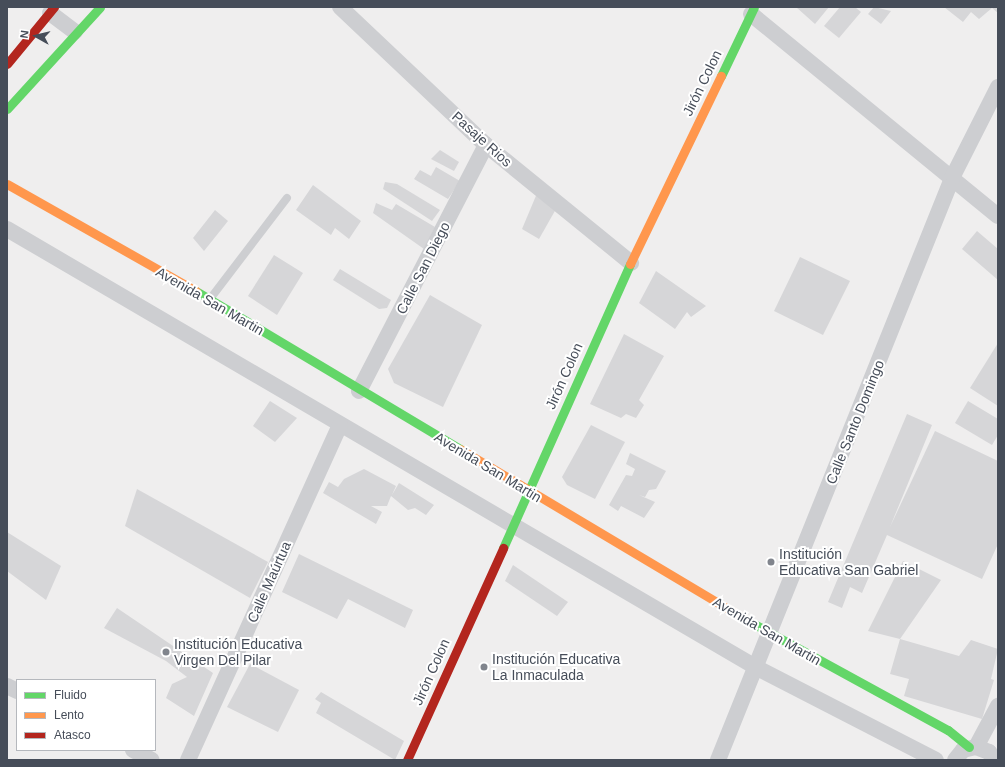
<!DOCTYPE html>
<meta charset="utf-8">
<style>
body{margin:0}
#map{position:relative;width:1005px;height:767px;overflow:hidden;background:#efeeee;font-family:Arial,sans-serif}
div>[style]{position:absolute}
.building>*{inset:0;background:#d6d6d8}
.lane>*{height:8px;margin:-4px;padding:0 4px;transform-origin:4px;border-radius:4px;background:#cdced1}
.street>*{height:16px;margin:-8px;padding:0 8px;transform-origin:8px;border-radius:8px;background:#cdced1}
.fast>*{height:9px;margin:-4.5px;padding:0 4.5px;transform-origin:4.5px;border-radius:4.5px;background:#63d668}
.slow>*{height:9px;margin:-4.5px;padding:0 4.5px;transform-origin:4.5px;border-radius:4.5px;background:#ff974d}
.jam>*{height:9px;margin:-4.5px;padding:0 4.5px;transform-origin:4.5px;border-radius:4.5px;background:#b3261e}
.dots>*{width:11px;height:11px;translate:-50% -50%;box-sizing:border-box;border:2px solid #fff;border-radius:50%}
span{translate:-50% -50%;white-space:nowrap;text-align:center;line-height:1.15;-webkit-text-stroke:4px #fff;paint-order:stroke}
.street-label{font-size:14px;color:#464d59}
.poi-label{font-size:14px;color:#464d59}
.left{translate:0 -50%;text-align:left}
.frame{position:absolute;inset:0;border:8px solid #464d59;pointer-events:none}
.legend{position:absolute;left:16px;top:679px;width:140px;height:72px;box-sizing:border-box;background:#fff;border:1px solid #b5b8bd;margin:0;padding:5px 7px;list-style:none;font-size:12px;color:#464d59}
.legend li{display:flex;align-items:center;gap:8px;height:20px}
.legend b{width:20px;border:1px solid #b5b8bd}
.north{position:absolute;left:16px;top:16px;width:40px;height:40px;-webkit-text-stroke:3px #fff;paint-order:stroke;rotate:278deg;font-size:11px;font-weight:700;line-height:16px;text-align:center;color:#464d59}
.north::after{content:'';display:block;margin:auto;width:14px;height:18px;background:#464d59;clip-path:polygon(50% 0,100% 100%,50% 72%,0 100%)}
</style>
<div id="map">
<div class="building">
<i style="clip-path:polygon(796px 7px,829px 7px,815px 24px)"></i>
<i style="clip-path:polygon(840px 7px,855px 7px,861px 12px,839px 38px,824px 26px)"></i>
<i style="clip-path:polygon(874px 7px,891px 11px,881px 24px,868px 14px)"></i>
<i style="clip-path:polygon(944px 7px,998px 7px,998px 13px,992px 8px,979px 19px,971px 12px,963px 22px)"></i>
<i style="clip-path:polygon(440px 150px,459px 162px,454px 171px,431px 159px)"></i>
<i style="clip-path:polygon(436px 167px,460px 181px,448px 199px,414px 179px,420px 170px,431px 176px)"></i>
<i style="clip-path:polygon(385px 182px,397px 184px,440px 210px,432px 221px,383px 189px)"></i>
<i style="clip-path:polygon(313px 185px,361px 221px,349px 239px,335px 228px,331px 235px,296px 210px)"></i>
<i style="clip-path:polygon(538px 191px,556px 209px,539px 239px,522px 229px)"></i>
<i style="clip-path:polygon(376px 203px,392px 210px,396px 204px,435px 227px,424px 249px,373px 213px)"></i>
<i style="clip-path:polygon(215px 210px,228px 221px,204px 251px,193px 238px)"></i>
<i style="clip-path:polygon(977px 231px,998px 249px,998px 280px,962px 249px)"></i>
<i style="clip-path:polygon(274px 255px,303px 273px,277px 315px,248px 296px)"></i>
<i style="clip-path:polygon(800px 257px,850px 281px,823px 335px,774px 311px)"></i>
<i style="clip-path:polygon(340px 269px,391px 300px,387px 308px,379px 309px,333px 280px)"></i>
<i style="clip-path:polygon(656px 271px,706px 306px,691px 317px,687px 312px,675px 329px,639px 303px)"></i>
<i style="clip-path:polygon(430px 295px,482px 325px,443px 407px,394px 383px,388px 369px)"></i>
<i style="clip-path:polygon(624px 334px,664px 356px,639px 400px,644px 405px,636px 418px,626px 414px,621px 418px,590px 404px)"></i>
<i style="clip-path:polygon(998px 343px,998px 406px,970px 388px)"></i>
<i style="clip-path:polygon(270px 401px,297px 418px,275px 442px,253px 426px)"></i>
<i style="clip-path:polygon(968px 401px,998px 419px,998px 435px,992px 445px,955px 423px)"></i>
<i style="clip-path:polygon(907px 414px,932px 425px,890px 527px,935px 431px,998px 461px,998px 544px,982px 579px,887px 535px,862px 593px,850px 587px,842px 608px,828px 602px)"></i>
<i style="clip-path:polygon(591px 425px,625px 442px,595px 499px,567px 485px,562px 477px)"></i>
<i style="clip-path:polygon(630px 453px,666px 471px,656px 489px,649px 490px,645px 497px,639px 495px,655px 502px,644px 518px,621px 506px,618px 511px,609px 505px,626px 475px,632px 476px,635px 469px,626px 464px)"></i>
<i style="clip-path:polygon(364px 469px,396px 486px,392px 495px,399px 483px,434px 505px,426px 515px,415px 508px,408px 510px,391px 496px,387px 506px,371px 506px,382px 512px,376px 524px,323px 493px,329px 482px,338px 487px,344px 479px)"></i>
<i style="clip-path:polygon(137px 489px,268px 562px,250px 598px,125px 526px)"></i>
<i style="clip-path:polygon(7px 532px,61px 566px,46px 600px,7px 571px)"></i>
<i style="clip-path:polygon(299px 554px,413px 610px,405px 628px,348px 599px,337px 619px,282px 592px)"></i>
<i style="clip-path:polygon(903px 561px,941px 580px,900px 639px,868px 631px)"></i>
<i style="clip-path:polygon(513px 565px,568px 602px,557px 616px,505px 581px)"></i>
<i style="clip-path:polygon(117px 608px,213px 673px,194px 716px,166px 698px,172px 684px,187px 677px,166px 661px,104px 628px)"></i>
<i style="clip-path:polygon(900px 639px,959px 656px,971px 640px,998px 649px,991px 679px,994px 680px,982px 719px,904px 696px,909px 679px,890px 674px)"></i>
<i style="clip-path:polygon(250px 664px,299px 690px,278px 732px,227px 707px)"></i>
<i style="clip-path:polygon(321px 692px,404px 741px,395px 760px,316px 713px,321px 703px,315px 699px)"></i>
</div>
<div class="lane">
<i style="left:210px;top:299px;width:127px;rotate:-52.7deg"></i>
</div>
<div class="street">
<i style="left:340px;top:7px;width:201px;rotate:43.4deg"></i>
<i style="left:486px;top:145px;width:187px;rotate:39.1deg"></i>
<i style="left:50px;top:13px;width:31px;rotate:37deg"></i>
<i style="left:751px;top:14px;width:319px;rotate:39.3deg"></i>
<i style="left:7px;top:229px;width:869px;rotate:30.34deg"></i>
<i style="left:757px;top:668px;width:201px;rotate:27.2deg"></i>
<i style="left:359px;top:391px;width:277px;rotate:-62.7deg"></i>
<i style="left:7px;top:686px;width:11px;rotate:27deg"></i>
<i style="left:976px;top:747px;width:47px;rotate:-61.8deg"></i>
<i style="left:133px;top:750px;width:21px;rotate:28deg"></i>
<i style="left:188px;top:760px;width:368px;rotate:-65.6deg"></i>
<i style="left:718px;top:760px;width:630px;rotate:-68.08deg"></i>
<i style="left:953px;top:176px;width:100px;rotate:-63.2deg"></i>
<i style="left:955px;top:760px;width:13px;rotate:-51deg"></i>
<i style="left:963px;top:750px;width:13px;rotate:-13deg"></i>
<i style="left:976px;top:747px;width:14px;rotate:21deg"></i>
<i style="left:989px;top:752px;width:10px;rotate:53deg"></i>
</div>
<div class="fast">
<i style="left:721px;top:76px;width:76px;rotate:-64.4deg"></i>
<i style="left:7px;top:109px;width:138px;rotate:-47.6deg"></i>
<i style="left:196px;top:291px;width:308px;rotate:30.9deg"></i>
<i style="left:503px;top:548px;width:311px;rotate:-65.9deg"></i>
<i style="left:745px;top:619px;width:231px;rotate:28.7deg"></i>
<i style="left:948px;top:730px;width:27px;rotate:39deg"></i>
</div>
<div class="slow">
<i style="left:7px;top:184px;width:217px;rotate:29.5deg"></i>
<i style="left:630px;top:264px;width:209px;rotate:-64.2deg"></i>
<i style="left:460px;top:449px;width:332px;rotate:30.8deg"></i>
</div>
<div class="jam">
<i style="left:7px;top:64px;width:74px;rotate:-50.5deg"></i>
<i style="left:407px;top:760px;width:233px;rotate:-65.6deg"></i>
</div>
<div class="dots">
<i style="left:771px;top:562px;background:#81858d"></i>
<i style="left:166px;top:652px;background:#81858d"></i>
<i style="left:484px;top:667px;background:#81858d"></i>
</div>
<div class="street-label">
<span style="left:702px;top:83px;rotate:-64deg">Jirón Colon</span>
<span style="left:482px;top:139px;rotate:42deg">Pasaje Rios</span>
<span style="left:423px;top:268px;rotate:-63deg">Calle San Diego</span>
<span style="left:210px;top:301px;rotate:30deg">Avenida San Martin</span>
<span style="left:564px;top:376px;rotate:-66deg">Jirón Colon</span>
<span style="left:855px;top:422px;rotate:-68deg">Calle Santo Domingo</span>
<span style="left:488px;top:467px;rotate:31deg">Avenida San Martin</span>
<span style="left:269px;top:582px;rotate:-66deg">Calle Maúrtua</span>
<span style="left:767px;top:631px;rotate:30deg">Avenida San Martin</span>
<span style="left:431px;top:672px;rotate:-66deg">Jirón Colon</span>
</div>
<div class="poi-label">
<span class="left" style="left:779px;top:562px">Institución<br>Educativa San Gabriel</span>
<span class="left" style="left:174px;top:652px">Institución Educativa<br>Virgen Del Pilar</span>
<span class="left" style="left:492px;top:667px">Institución Educativa<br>La Inmaculada</span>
</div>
<div class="frame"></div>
<ul class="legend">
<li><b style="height:5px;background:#63d668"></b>Fluido</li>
<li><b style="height:5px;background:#ff974d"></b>Lento</li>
<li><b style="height:5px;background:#b3261e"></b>Atasco</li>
</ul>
<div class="north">N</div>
</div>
